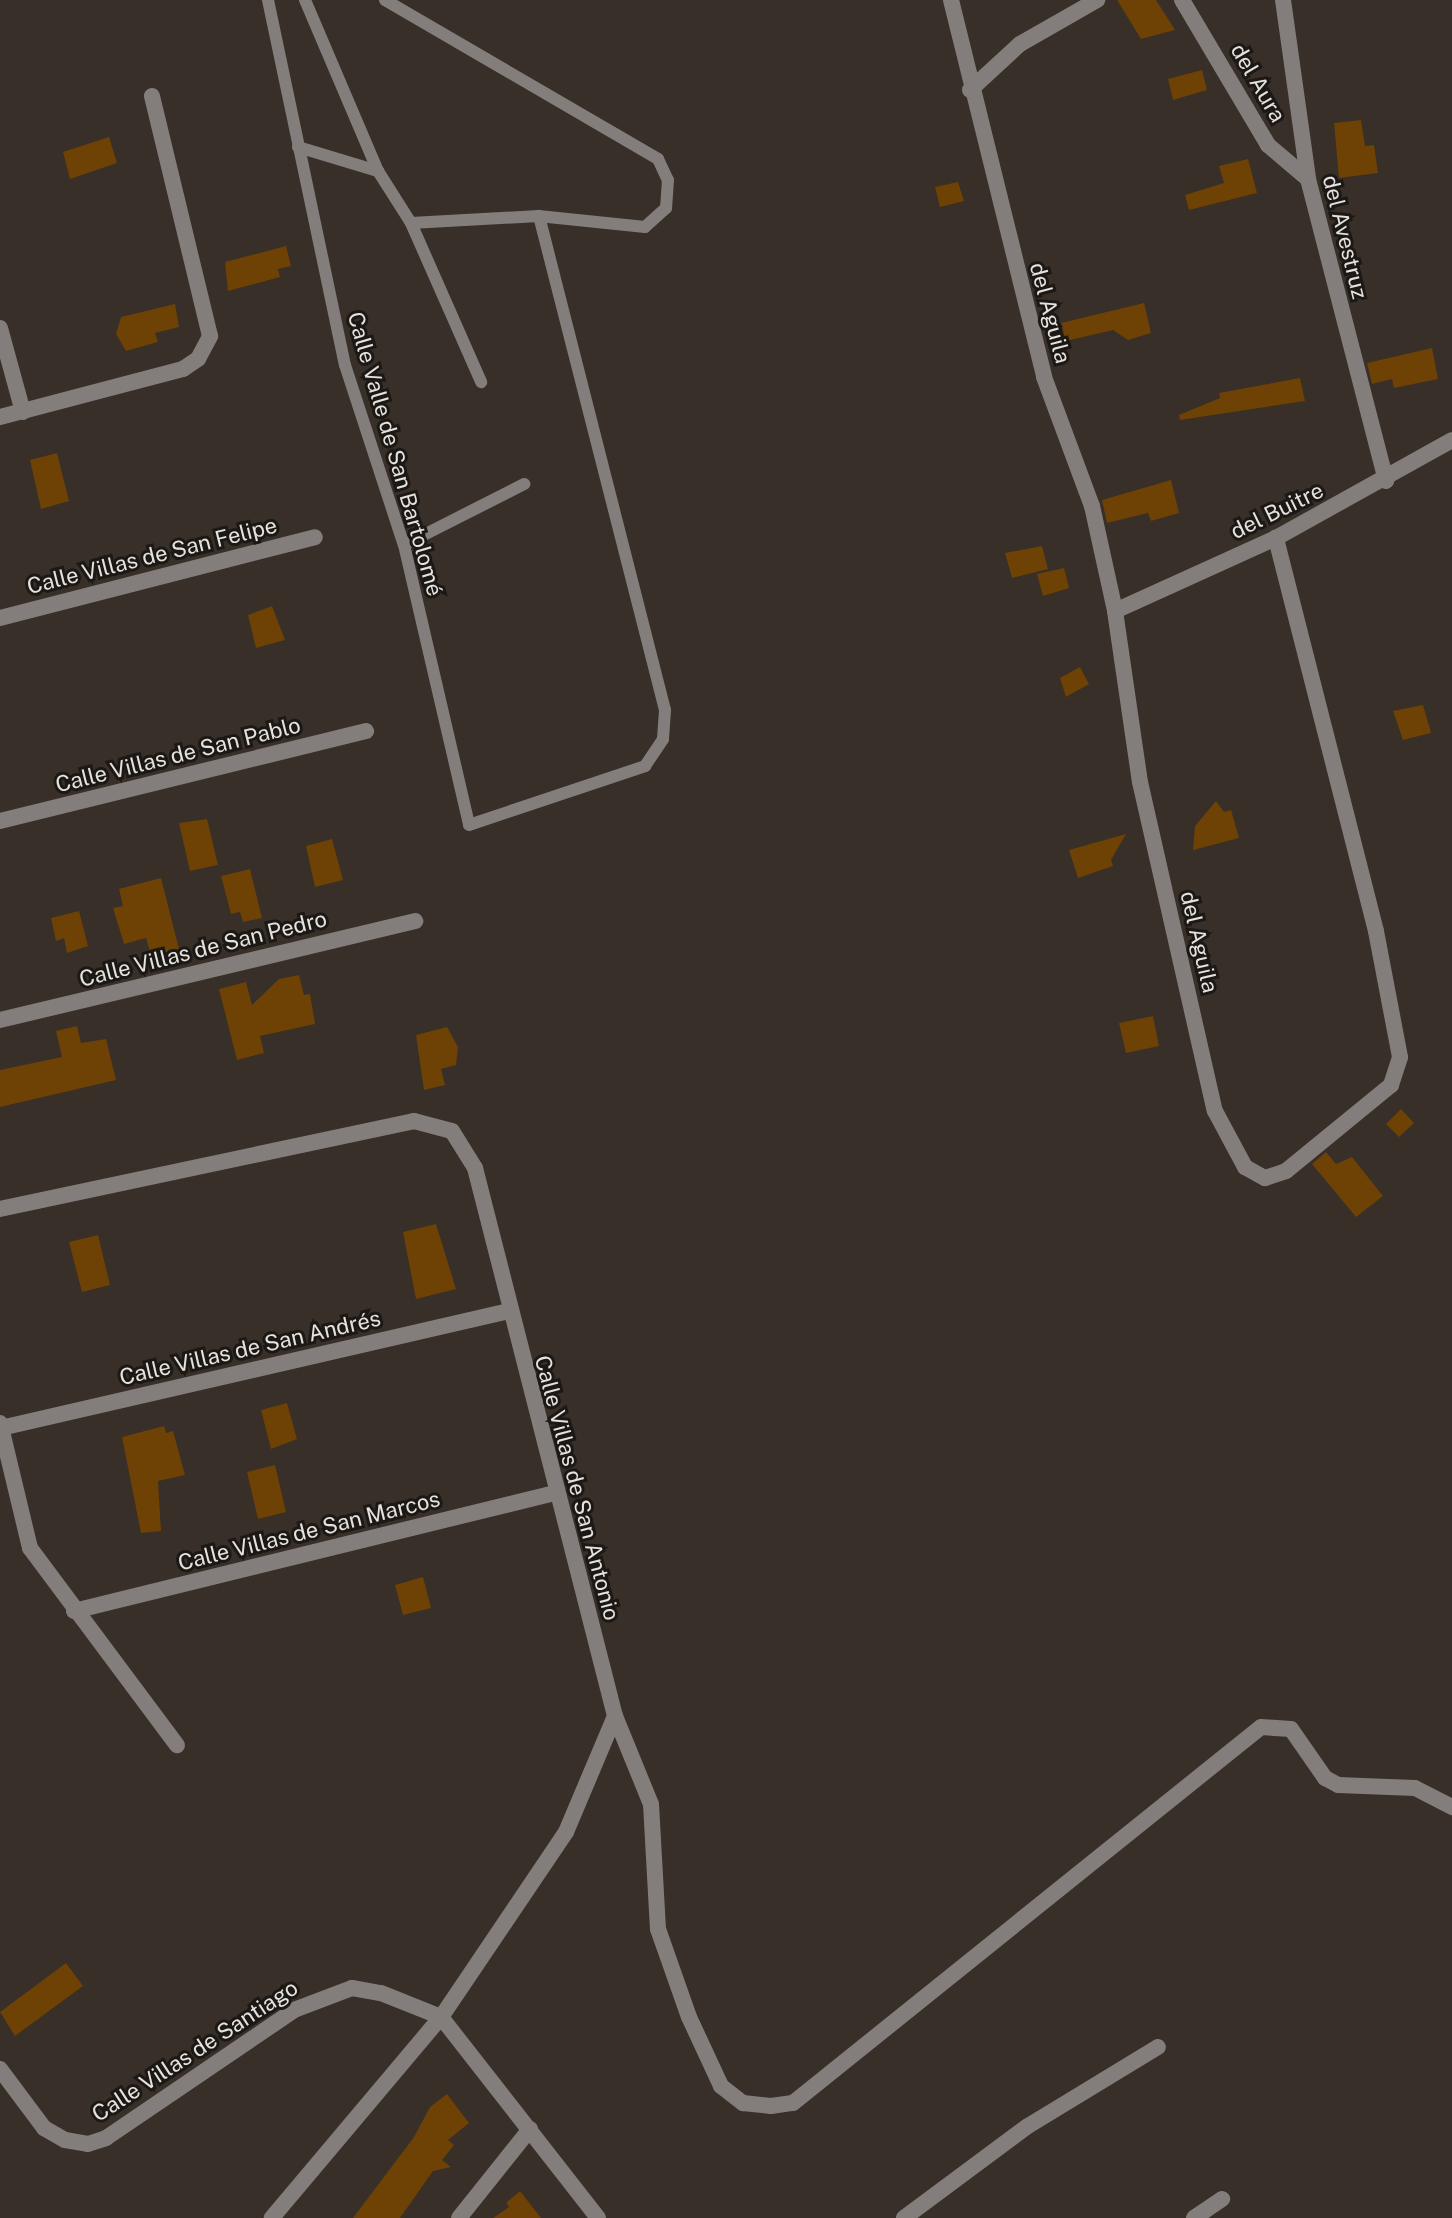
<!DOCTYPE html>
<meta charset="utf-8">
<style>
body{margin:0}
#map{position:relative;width:1452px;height:2218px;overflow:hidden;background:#372f28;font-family:"Public Sans",sans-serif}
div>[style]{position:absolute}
.building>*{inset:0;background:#6e4104}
.service>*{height:12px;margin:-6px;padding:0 6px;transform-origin:6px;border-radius:6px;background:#837e7b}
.minor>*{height:16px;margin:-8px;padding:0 8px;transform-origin:8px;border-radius:8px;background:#837e7b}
.tertiary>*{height:16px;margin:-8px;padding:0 8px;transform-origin:8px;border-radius:8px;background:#837e7b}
span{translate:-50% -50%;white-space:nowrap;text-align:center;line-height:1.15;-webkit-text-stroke:6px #1b1815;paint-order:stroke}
.street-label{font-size:22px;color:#e6e2dd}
</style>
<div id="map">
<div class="building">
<i style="clip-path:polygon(1117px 0,1156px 0,1175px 30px,1141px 39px)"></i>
<i style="clip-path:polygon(1202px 70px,1207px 90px,1173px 100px,1168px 79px)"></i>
<i style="clip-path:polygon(1361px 120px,1365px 146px,1374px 145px,1378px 173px,1339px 178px,1334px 123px)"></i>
<i style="clip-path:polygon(109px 137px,117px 163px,70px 179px,63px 152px)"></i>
<i style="clip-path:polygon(1248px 159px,1257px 193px,1189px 210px,1185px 195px,1224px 183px,1219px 166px)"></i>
<i style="clip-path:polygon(958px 182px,964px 201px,940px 207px,935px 187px)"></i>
<i style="clip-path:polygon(286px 246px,291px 266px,278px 269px,280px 277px,228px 291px,225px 262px)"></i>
<i style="clip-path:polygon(1144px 303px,1151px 333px,1128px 340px,1113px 330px,1066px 341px,1061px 323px)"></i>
<i style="clip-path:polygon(175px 304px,179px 327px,155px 333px,158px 342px,126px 351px,116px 334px,121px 317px)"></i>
<i style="clip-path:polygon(1432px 348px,1438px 379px,1394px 388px,1392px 379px,1372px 384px,1367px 363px)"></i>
<i style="clip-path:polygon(1300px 378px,1305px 401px,1180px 420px,1179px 415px,1220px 398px,1219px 393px)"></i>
<i style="clip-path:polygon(57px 453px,69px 501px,41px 509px,30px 460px)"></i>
<i style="clip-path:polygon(1171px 480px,1179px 513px,1151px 521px,1148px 513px,1107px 523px,1102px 500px)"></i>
<i style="clip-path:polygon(1042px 546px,1048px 569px,1012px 578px,1005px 553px)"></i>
<i style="clip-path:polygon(1064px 568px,1069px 588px,1043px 596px,1037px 574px)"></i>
<i style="clip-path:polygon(272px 606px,285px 640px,256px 648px,248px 615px)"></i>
<i style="clip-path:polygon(1080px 667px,1089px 684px,1066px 697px,1060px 678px)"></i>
<i style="clip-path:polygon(1423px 705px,1431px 733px,1403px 740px,1393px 711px)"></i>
<i style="clip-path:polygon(1216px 801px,1224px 812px,1231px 810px,1239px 838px,1193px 850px,1195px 826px)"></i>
<i style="clip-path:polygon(207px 819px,218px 865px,190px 871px,179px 823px)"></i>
<i style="clip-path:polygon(1126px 834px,1111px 860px,1113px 866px,1078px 878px,1069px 850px)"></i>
<i style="clip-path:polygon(332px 839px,343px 880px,315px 887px,306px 846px)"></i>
<i style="clip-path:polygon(250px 869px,262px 918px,243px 922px,240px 912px,231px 914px,221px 876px)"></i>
<i style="clip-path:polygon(161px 878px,179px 949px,151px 956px,146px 938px,124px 944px,113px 908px,123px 906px,119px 889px)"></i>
<i style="clip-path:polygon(79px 911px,88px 946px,67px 953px,64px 938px,56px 941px,51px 918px)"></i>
<i style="clip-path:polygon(299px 975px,304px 995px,310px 994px,315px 1024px,260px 1036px,264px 1053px,237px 1060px,219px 989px,246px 982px,252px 1005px,279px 979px)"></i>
<i style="clip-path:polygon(1153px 1016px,1159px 1046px,1126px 1053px,1119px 1023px)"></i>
<i style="clip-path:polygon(77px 1026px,81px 1043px,106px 1039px,116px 1080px,0 1107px,0 1070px,62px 1057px,56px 1031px)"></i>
<i style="clip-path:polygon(447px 1027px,458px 1047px,456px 1065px,441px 1069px,445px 1085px,424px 1090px,416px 1035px)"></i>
<i style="clip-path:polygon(1401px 1109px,1414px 1123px,1399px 1137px,1386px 1124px)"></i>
<i style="clip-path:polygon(1326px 1152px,1336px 1164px,1352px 1157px,1383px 1196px,1356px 1217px,1312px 1164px)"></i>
<i style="clip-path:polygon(436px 1224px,456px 1289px,416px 1299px,403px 1232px)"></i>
<i style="clip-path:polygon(98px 1235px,110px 1285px,82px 1292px,69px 1242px)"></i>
<i style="clip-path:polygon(287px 1403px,297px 1439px,271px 1449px,261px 1410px)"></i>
<i style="clip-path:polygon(164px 1426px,166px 1433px,173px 1431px,185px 1475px,158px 1481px,161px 1531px,141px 1533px,122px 1437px)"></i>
<i style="clip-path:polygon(275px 1465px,286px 1512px,258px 1519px,247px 1472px)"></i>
<i style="clip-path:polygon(423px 1577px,431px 1608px,403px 1615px,395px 1585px)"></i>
<i style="clip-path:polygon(66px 1963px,83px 1986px,15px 2036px,0 2012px)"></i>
<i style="clip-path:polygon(447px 2094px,469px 2123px,448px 2140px,454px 2145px,442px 2160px,451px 2167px,433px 2171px,400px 2218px,353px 2218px,414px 2137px,430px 2107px)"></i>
<i style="clip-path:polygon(520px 2191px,541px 2218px,493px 2218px,509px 2207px,506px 2203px)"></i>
</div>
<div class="service">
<i style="left:268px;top:0;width:373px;rotate:78.1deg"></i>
<i style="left:345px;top:365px;width:189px;rotate:71.9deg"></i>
<i style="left:404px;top:545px;width:287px;rotate:76.9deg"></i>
<i style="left:469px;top:825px;width:186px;rotate:-18.5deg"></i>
<i style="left:645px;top:766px;width:32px;rotate:-56deg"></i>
<i style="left:663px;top:739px;width:29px;rotate:-86deg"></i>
<i style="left:665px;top:710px;width:510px;rotate:-104.31deg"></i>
<i style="left:539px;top:216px;width:128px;rotate:176.9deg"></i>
<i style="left:305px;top:0;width:186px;rotate:66.9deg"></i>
<i style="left:385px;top:0;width:316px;rotate:30.2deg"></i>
<i style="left:658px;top:159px;width:23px;rotate:65deg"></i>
<i style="left:668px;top:180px;width:28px;rotate:94deg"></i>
<i style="left:666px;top:208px;width:28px;rotate:138deg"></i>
<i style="left:645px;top:227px;width:107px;rotate:-174.1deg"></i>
<i style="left:298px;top:147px;width:84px;rotate:16.7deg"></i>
<i style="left:378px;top:171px;width:62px;rotate:57.6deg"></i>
<i style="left:411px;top:223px;width:174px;rotate:66.2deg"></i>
<i style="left:404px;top:545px;width:135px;rotate:-26.9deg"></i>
</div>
<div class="minor">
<i style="left:951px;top:0;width:388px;rotate:76.1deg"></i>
<i style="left:1044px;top:377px;width:138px;rotate:69.6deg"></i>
<i style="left:1092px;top:506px;width:107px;rotate:77.6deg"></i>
<i style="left:1115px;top:611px;width:173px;rotate:81.7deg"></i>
<i style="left:1140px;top:782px;width:337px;rotate:77.2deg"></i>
<i style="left:1215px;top:1111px;width:64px;rotate:61.8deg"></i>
<i style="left:1245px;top:1167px;width:23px;rotate:29deg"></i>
<i style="left:1265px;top:1178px;width:22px;rotate:-18deg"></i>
<i style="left:1286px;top:1171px;width:136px;rotate:-39.3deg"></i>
<i style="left:1391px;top:1085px;width:29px;rotate:-72deg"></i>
<i style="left:1400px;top:1057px;width:128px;rotate:-100.8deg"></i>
<i style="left:1376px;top:931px;width:406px;rotate:-104.3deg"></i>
<i style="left:1182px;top:0;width:169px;rotate:59.3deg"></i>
<i style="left:1268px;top:145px;width:52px;rotate:40.4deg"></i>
<i style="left:1283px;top:0;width:181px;rotate:82deg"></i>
<i style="left:1308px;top:179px;width:312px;rotate:75.5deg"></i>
<i style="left:970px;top:90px;width:68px;rotate:-42.6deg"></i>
<i style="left:1020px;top:44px;width:89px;rotate:-29.7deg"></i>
<i style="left:0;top:328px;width:87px;rotate:74.7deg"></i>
<i style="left:0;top:417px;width:189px;rotate:-14.7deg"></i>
<i style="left:183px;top:369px;width:18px;rotate:-34deg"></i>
<i style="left:198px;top:359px;width:26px;rotate:-62deg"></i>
<i style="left:210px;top:336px;width:247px;rotate:-103.6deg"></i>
<i style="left:1115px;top:611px;width:177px;rotate:-24.4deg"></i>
<i style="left:1276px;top:538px;width:201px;rotate:-29.1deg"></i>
<i style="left:0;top:618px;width:325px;rotate:-14.4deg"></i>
<i style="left:0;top:821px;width:377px;rotate:-13.8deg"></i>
<i style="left:0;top:1020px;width:427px;rotate:-13.4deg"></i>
<i style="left:0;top:1423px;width:129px;rotate:76.5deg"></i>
<i style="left:30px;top:1548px;width:246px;rotate:53.3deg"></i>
<i style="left:1px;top:1428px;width:521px;rotate:-12.97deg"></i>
<i style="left:74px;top:1611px;width:494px;rotate:-13.8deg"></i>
<i style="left:615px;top:1716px;width:95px;rotate:67.8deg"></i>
<i style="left:651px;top:1804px;width:125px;rotate:86.8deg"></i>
<i style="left:658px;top:1929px;width:93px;rotate:70.6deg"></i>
<i style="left:689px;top:2017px;width:76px;rotate:65.1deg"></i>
<i style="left:721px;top:2086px;width:28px;rotate:38deg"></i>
<i style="left:743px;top:2103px;width:28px;rotate:6deg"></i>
<i style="left:771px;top:2106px;width:22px;rotate:-8deg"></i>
<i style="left:793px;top:2103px;width:600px;rotate:-38.78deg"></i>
<i style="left:1261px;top:1727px;width:30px;rotate:4deg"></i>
<i style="left:1291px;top:1729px;width:60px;rotate:55.2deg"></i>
<i style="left:1325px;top:1778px;width:15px;rotate:28deg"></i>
<i style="left:1338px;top:1785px;width:77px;rotate:2.2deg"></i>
<i style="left:1415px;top:1788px;width:42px;rotate:27.2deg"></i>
<i style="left:0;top:2069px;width:74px;rotate:53.3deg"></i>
<i style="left:44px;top:2128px;width:24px;rotate:30deg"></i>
<i style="left:65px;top:2140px;width:23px;rotate:10deg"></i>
<i style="left:88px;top:2144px;width:19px;rotate:-18deg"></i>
<i style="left:106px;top:2138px;width:227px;rotate:-34.2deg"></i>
<i style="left:294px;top:2010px;width:62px;rotate:-20.8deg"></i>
<i style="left:352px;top:1988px;width:29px;rotate:10deg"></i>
<i style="left:381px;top:1993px;width:65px;rotate:21.8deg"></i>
<i style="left:441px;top:2017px;width:255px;rotate:52deg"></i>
<i style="left:459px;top:2218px;width:114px;rotate:-51.4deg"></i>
<i style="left:904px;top:2218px;width:154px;rotate:-36.6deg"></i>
<i style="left:1028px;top:2126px;width:152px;rotate:-31.3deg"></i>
<i style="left:1194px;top:2218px;width:34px;rotate:-34deg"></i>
</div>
<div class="tertiary">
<i style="left:0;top:1209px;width:423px;rotate:-12deg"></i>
<i style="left:414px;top:1121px;width:39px;rotate:15deg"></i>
<i style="left:452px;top:1131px;width:44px;rotate:58.1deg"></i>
<i style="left:475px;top:1168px;width:566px;rotate:75.67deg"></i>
<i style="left:615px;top:1716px;width:126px;rotate:112.9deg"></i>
<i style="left:566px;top:1832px;width:223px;rotate:124deg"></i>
<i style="left:441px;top:2017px;width:263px;rotate:130.1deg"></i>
</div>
<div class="street-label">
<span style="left:1258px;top:83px;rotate:60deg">del Aura</span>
<span style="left:1345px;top:237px;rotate:76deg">del Avestruz</span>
<span style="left:1050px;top:313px;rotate:75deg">del Aguila</span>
<span style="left:395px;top:454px;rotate:74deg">Calle Valle de San Bartolomé</span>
<span style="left:1277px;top:511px;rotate:-26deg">del Buitre</span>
<span style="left:152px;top:556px;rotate:-14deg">Calle Villas de San Felipe</span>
<span style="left:178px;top:755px;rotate:-14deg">Calle Villas de San Pablo</span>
<span style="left:1199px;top:942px;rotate:77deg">del Aguila</span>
<span style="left:203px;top:949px;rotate:-14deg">Calle Villas de San Pedro</span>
<span style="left:250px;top:1348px;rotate:-13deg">Calle Villas de San Andrés</span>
<span style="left:577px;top:1488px;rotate:75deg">Calle Villas de San Antonio</span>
<span style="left:309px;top:1531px;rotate:-14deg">Calle Villas de San Marcos</span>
<span style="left:195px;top:2051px;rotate:-33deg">Calle Villas de Santiago</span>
</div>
</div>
